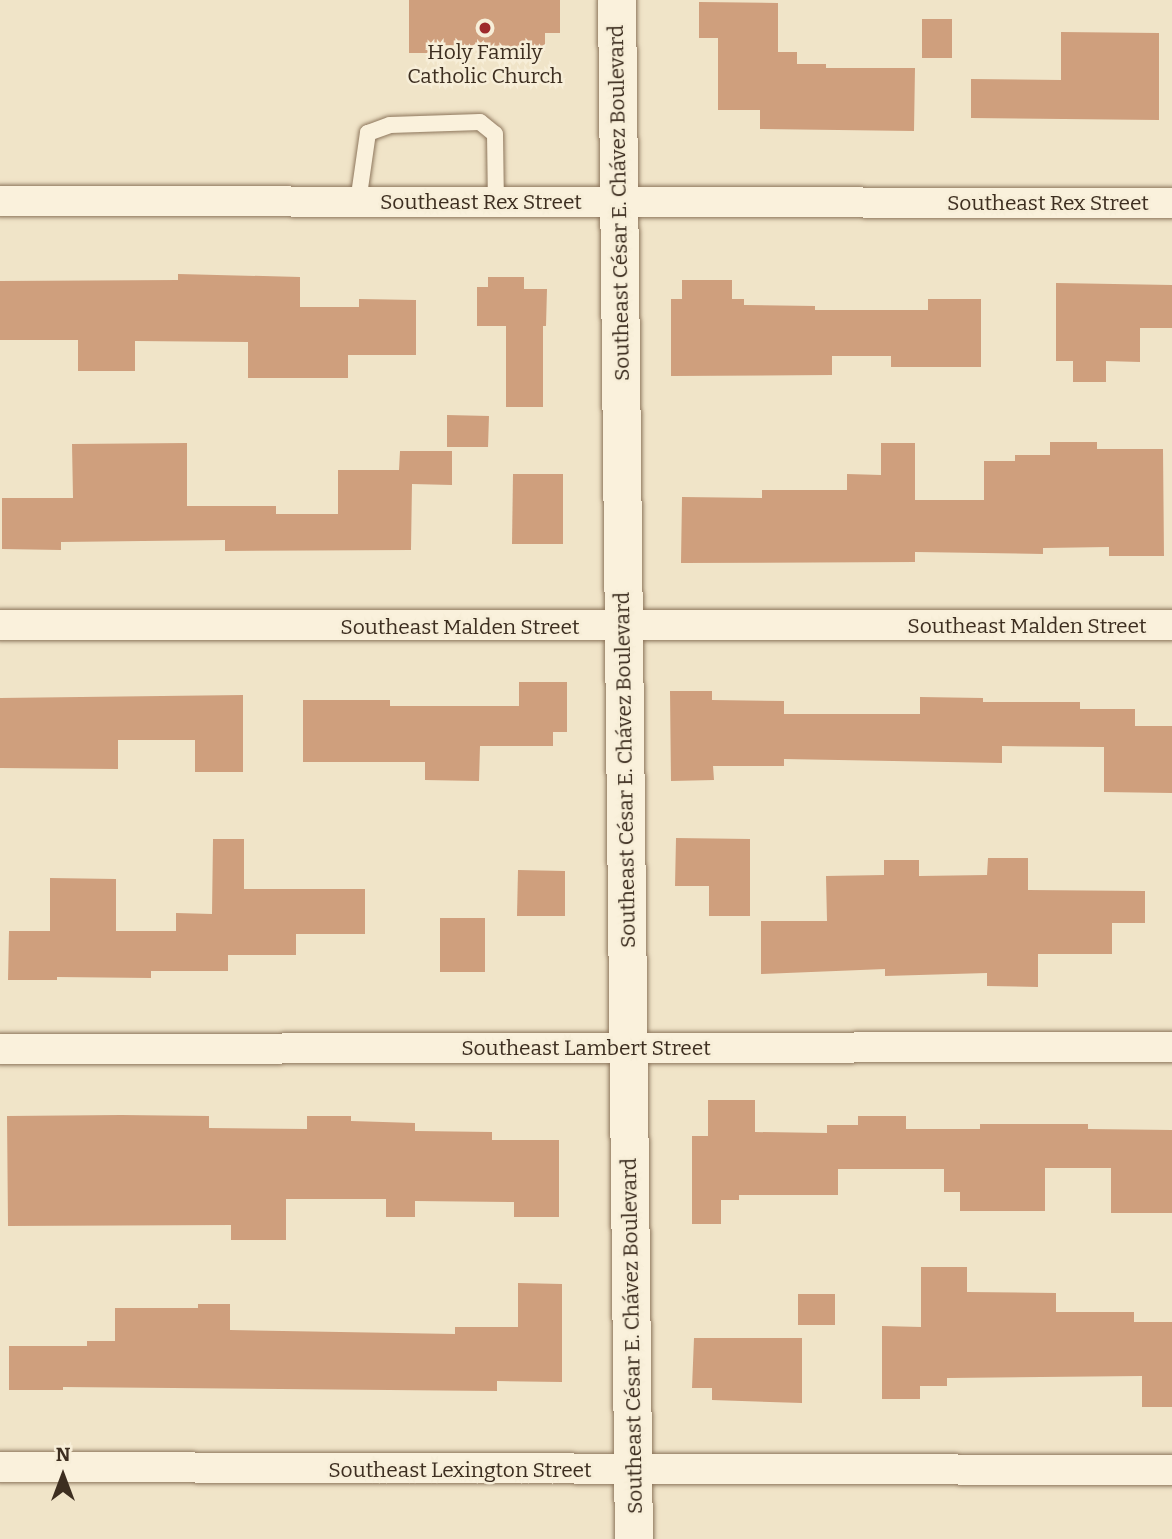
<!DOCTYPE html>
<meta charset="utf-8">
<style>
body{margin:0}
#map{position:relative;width:1172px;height:1539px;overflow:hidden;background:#f0e4c8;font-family:Bitter,serif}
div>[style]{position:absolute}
.building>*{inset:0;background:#cf9f7d}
.roads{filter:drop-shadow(0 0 2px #8d765c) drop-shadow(0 0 2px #8d765c)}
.lane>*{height:16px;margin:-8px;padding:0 8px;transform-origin:8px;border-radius:8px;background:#faf1dc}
.street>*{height:30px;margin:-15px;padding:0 15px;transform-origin:15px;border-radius:15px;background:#faf1dc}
.secondary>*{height:38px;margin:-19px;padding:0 19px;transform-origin:19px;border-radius:19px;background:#faf1dc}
.dots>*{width:19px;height:19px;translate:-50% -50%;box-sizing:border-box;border:4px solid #f7eed8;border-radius:50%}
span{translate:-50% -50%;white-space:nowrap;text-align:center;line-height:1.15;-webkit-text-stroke:5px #f7eed8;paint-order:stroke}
.poi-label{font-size:21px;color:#3d2e20}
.street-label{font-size:21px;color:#3d2e20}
.north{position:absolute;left:28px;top:1441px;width:70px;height:70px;-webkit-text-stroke:5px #f7eed8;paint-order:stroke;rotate:0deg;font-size:19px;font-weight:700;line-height:28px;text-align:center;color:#3d2e20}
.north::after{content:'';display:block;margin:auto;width:24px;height:32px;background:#3d2e20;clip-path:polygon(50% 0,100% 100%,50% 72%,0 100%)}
</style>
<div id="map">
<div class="building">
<i style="clip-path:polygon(409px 0,560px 0,560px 33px,545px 33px,545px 52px,505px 52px,505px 46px,442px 45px,442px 53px,409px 53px)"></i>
<i style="clip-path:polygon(699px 2px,778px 3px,778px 52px,797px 52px,797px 64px,826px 64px,826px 68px,915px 68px,914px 131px,760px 129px,760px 110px,718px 110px,718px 38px,699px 38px)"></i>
<i style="clip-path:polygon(922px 19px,952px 19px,952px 58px,922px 58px)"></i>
<i style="clip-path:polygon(1061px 32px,1159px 33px,1159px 120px,971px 118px,971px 79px,1061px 80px)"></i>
<i style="clip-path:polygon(178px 274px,300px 277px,300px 307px,359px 307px,359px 299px,416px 300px,416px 355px,348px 355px,348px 378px,248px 378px,248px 342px,135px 341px,135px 371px,78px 371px,78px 340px,0 340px,0 281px,178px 280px)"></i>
<i style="clip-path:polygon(488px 277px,524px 277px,524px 289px,547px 289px,546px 326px,543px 326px,543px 407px,506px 407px,506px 326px,477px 326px,477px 287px,488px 287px)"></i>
<i style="clip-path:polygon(682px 280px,732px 280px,732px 299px,744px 299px,744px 305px,815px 306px,815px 310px,928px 310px,928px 299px,981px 299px,981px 367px,891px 367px,891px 356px,832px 356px,832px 375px,671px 376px,671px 299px,682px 299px)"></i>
<i style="clip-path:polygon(1056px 283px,1172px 285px,1172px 328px,1140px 328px,1140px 362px,1106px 361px,1106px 382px,1073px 382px,1073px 361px,1056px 361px)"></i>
<i style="clip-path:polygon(447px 415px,489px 416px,488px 447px,447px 447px)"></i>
<i style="clip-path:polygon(1050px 442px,1097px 442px,1097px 449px,1163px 449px,1164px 556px,1109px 556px,1109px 547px,1043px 548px,1043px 554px,915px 552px,915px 562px,681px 563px,682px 497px,762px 498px,762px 490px,847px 490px,847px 474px,881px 475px,881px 443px,915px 443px,915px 500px,984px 500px,984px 461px,1015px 461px,1015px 455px,1050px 455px)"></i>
<i style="clip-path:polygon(187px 443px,187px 506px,276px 506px,276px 514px,338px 514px,338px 470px,399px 470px,400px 451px,452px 451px,452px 485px,412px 484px,411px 550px,225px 551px,225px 540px,61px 542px,61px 550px,2px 549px,2px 498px,73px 498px,72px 444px)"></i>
<i style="clip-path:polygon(513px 474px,563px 474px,563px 544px,512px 544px)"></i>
<i style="clip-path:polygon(519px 682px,567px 682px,567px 732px,553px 732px,553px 746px,480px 746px,479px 781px,425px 780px,425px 762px,303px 762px,303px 700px,390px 700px,390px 706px,519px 706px)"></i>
<i style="clip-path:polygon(670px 691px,712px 691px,712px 700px,784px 701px,784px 714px,920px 714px,920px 697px,983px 698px,983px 702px,1080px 702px,1080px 709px,1135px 709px,1135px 726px,1172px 726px,1172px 793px,1104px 792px,1104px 747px,1002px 746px,1002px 763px,784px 759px,784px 766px,713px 766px,714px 780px,671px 781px)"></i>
<i style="clip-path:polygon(243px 695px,243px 772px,195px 772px,195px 740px,118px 740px,118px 769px,0 768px,0 698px)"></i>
<i style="clip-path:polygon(676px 838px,750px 839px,750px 916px,709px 916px,709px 886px,675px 886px)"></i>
<i style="clip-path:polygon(213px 839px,244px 839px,244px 889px,365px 889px,365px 934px,296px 934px,296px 955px,228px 955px,228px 971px,151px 971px,151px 978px,57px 977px,57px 980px,8px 980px,9px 931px,50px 931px,50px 878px,116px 879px,116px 931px,176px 931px,176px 913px,212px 914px)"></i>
<i style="clip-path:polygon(988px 858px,1028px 858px,1028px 890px,1145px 891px,1145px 923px,1112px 923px,1112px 954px,1038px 954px,1038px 987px,987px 986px,987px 973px,885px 976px,885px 969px,761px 974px,761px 921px,827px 921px,826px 876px,884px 875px,884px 860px,919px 860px,919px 876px,987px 875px)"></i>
<i style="clip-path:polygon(518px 870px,565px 871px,565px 916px,517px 916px)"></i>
<i style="clip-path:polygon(440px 918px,485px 918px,485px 972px,440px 972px)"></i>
<i style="clip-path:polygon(708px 1100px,755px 1100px,755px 1132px,827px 1133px,827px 1125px,858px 1125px,858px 1116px,906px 1116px,906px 1129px,980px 1129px,980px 1124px,1088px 1124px,1088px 1129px,1172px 1130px,1172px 1213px,1111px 1213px,1111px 1168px,1045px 1168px,1045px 1211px,960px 1211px,960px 1192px,944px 1192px,944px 1169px,838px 1169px,838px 1195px,739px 1195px,739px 1200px,721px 1200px,721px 1224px,692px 1224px,692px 1136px,708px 1136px)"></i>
<i style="clip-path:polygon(121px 1115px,209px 1116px,209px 1128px,307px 1129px,307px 1116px,351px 1116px,351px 1121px,415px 1123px,415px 1131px,492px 1132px,492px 1140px,559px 1140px,559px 1217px,514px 1217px,514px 1202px,415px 1201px,415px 1217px,386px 1217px,386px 1199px,286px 1199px,286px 1240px,231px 1240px,231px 1225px,8px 1226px,7px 1116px)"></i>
<i style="clip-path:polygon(921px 1267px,967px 1267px,967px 1292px,1056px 1293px,1056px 1312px,1134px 1312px,1134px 1322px,1172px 1322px,1172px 1407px,1142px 1407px,1142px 1376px,947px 1378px,947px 1386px,920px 1386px,920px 1399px,882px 1399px,882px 1326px,921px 1327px)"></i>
<i style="clip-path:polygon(518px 1283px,562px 1284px,562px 1382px,497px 1381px,497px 1391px,63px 1387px,63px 1390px,9px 1390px,9px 1346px,87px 1346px,87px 1341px,115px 1341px,115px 1308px,198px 1308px,198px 1304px,230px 1304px,230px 1330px,455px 1334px,455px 1327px,518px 1327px)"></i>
<i style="clip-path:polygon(798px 1294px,835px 1294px,835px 1325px,798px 1325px)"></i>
<i style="clip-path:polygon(694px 1338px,802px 1338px,802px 1403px,712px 1400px,712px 1388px,692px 1388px)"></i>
</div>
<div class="roads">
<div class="lane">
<i style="left:358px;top:202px;width:70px;rotate:-81.8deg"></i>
<i style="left:368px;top:133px;width:23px;rotate:-20deg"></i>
<i style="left:390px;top:125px;width:90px;rotate:-1.9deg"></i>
<i style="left:480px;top:122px;width:19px;rotate:39deg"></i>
<i style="left:495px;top:134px;width:68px;rotate:89.2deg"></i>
</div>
<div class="street">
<i style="left:0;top:201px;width:1172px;rotate:0.1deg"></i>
<i style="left:0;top:625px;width:1172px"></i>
<i style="left:0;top:1049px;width:1172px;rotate:-0.1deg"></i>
<i style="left:0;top:1467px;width:1172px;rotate:0.15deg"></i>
</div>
<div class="secondary">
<i style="left:617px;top:0;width:1539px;rotate:89.37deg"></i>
</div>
</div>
<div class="dots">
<i style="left:485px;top:28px;background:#9e2a2b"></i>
</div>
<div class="poi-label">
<span style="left:485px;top:64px">Holy Family<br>Catholic Church</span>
</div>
<div class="street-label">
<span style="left:481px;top:202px">Southeast Rex Street</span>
<span style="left:619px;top:203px;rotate:-91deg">Southeast César E. Chávez Boulevard</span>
<span style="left:1048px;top:203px">Southeast Rex Street</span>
<span style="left:1027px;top:626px">Southeast Malden Street</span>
<span style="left:460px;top:627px">Southeast Malden Street</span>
<span style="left:625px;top:770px;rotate:-91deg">Southeast César E. Chávez Boulevard</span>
<span style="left:586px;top:1048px">Southeast Lambert Street</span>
<span style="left:632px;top:1336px;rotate:-91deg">Southeast César E. Chávez Boulevard</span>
<span style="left:460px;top:1470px">Southeast Lexington Street</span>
</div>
<div class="north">N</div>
</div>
